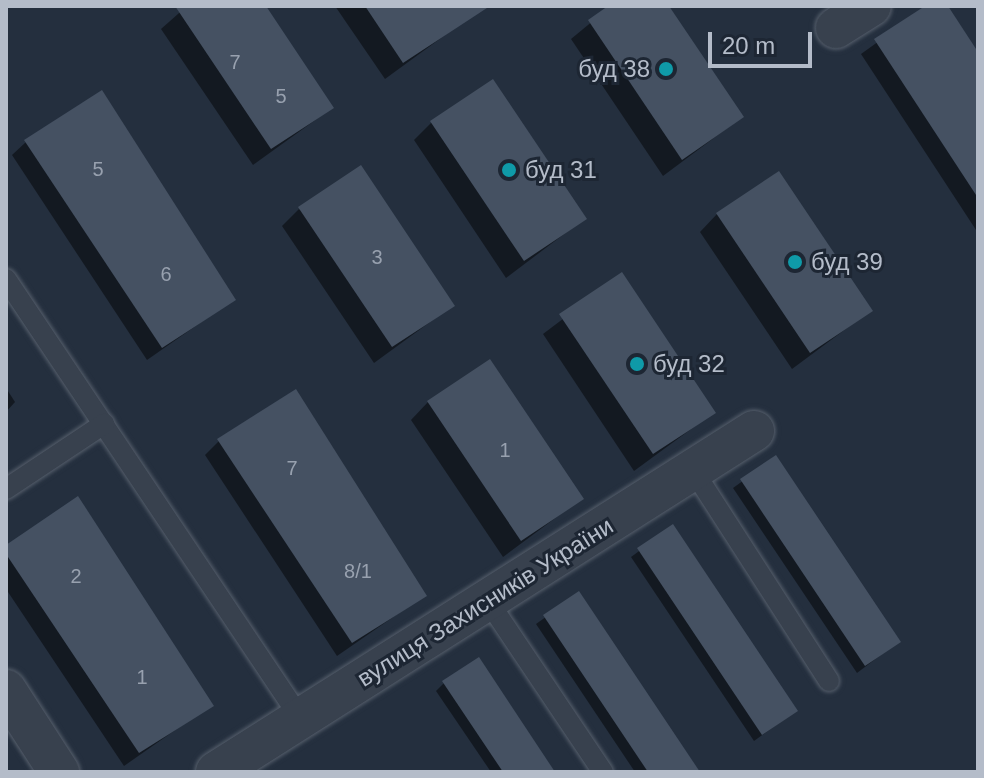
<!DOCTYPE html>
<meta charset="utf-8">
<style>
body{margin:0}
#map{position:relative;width:984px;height:778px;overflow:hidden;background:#242f3e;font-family:Arial,sans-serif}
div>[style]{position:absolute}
.shadow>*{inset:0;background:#0007}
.building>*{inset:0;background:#455162}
.roads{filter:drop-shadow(0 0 2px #565f6c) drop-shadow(0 0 2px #565f6c)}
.service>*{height:20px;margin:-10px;padding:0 10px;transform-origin:10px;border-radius:10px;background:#38414e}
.minor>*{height:40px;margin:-20px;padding:0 20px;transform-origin:20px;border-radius:20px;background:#38414e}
.dots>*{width:22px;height:22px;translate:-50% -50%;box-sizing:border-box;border:4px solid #1d2633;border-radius:50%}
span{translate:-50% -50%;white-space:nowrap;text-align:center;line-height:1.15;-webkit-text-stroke:6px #1d2633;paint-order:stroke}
.number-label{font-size:20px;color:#98a1af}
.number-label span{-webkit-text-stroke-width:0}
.poi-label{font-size:24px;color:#b4bcc9}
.right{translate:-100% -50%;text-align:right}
.left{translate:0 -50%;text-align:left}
.street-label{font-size:24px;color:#b4bcc9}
.frame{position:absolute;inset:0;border:8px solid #b4bcc9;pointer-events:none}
.scale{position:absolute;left:708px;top:32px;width:104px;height:36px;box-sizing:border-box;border:4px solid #b4bcc9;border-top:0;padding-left:10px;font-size:24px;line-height:28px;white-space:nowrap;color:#b4bcc9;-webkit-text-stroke:6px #1d2633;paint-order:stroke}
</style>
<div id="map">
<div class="shadow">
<i style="clip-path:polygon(187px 6px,263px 6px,332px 108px,253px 165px,161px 29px)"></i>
<i style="clip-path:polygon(335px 6px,453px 6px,463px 22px,385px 79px)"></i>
<i style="clip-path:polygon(611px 6px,667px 6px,742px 117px,663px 176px,571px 39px)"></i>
<i style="clip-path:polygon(928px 6px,946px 6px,978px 56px,978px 233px,861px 54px)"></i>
<i style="clip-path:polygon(432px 122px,584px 219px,506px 278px,414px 140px)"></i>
<i style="clip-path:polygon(26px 142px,233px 300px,147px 360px,12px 155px)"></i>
<i style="clip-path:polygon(299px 209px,452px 306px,374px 363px,282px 226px)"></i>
<i style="clip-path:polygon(717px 214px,870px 311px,792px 369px,700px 232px)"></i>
<i style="clip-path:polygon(621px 275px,713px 413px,634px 471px,543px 334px)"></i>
<i style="clip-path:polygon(6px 388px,15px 402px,6px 412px)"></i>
<i style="clip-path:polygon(428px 402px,581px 499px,503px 557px,411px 420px)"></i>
<i style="clip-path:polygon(219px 441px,425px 595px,337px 656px,205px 455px)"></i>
<i style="clip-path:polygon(775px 458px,898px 642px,857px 673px,733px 488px)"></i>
<i style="clip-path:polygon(672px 527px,796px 711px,754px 741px,631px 557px)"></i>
<i style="clip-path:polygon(6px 547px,211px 705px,124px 766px,6px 589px)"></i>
<i style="clip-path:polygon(578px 594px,697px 772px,635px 772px,536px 624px)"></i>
<i style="clip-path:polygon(444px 683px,553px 772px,491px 772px,436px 691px)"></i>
</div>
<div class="building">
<i style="clip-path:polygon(175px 6px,266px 6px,334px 108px,271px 149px)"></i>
<i style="clip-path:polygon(365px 6px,490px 6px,403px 63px)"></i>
<i style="clip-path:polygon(608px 6px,669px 6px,744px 117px,682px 160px,588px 20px)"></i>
<i style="clip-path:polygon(925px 6px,948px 6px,978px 52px,978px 198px,874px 39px)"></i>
<i style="clip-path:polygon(493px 79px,587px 219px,524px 261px,430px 121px)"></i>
<i style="clip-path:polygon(102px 90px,236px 300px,162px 348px,24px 140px)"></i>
<i style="clip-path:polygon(361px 165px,455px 306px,392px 347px,298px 207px)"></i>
<i style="clip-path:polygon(779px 171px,873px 311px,810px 353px,716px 213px)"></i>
<i style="clip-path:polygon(622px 272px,716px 413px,653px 454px,559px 314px)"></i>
<i style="clip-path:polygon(490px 359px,584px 499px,521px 541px,427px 401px)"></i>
<i style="clip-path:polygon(296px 389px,427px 596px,352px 643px,217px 439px)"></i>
<i style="clip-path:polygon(776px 455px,901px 642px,865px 666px,740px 479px)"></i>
<i style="clip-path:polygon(78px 496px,214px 706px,139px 753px,6px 554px,6px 545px)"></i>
<i style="clip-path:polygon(673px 524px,798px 711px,762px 735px,637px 548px)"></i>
<i style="clip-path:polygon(579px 591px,700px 772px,648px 772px,543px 615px)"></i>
<i style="clip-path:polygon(479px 657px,555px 772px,503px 772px,442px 681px)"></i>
</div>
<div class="roads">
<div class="service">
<i style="left:6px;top:279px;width:530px;rotate:56.16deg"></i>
<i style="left:693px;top:470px;width:251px;rotate:57.2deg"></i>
<i style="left:6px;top:489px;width:118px;rotate:-33.6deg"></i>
<i style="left:488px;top:601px;width:206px;rotate:56.1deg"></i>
</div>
<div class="minor">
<i style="left:836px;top:28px;width:41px;rotate:-32.2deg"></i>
<i style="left:6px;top:690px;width:98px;rotate:57.1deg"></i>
<i style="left:216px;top:772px;width:637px;rotate:-32.37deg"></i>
</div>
</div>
<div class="dots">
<i style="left:666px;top:69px;background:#0f9aa8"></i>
<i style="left:509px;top:170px;background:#0f9aa8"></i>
<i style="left:795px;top:262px;background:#0f9aa8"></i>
<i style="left:637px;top:364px;background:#0f9aa8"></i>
</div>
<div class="number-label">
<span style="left:235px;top:62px">7</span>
<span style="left:281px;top:96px">5</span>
<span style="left:98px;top:169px">5</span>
<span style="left:377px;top:257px">3</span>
<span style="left:166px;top:274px">6</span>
<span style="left:505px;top:450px">1</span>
<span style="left:292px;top:468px">7</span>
<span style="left:358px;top:571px">8/1</span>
<span style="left:76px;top:576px">2</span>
<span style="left:142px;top:677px">1</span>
</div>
<div class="poi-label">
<span class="right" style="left:650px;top:69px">буд 38</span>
<span class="left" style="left:525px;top:170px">буд 31</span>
<span class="left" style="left:811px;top:262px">буд 39</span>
<span class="left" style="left:653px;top:364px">буд 32</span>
</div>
<div class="street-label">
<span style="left:485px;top:602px;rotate:-32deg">вулиця Захисників України</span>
</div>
<div class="frame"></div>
<div class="scale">20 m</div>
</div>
